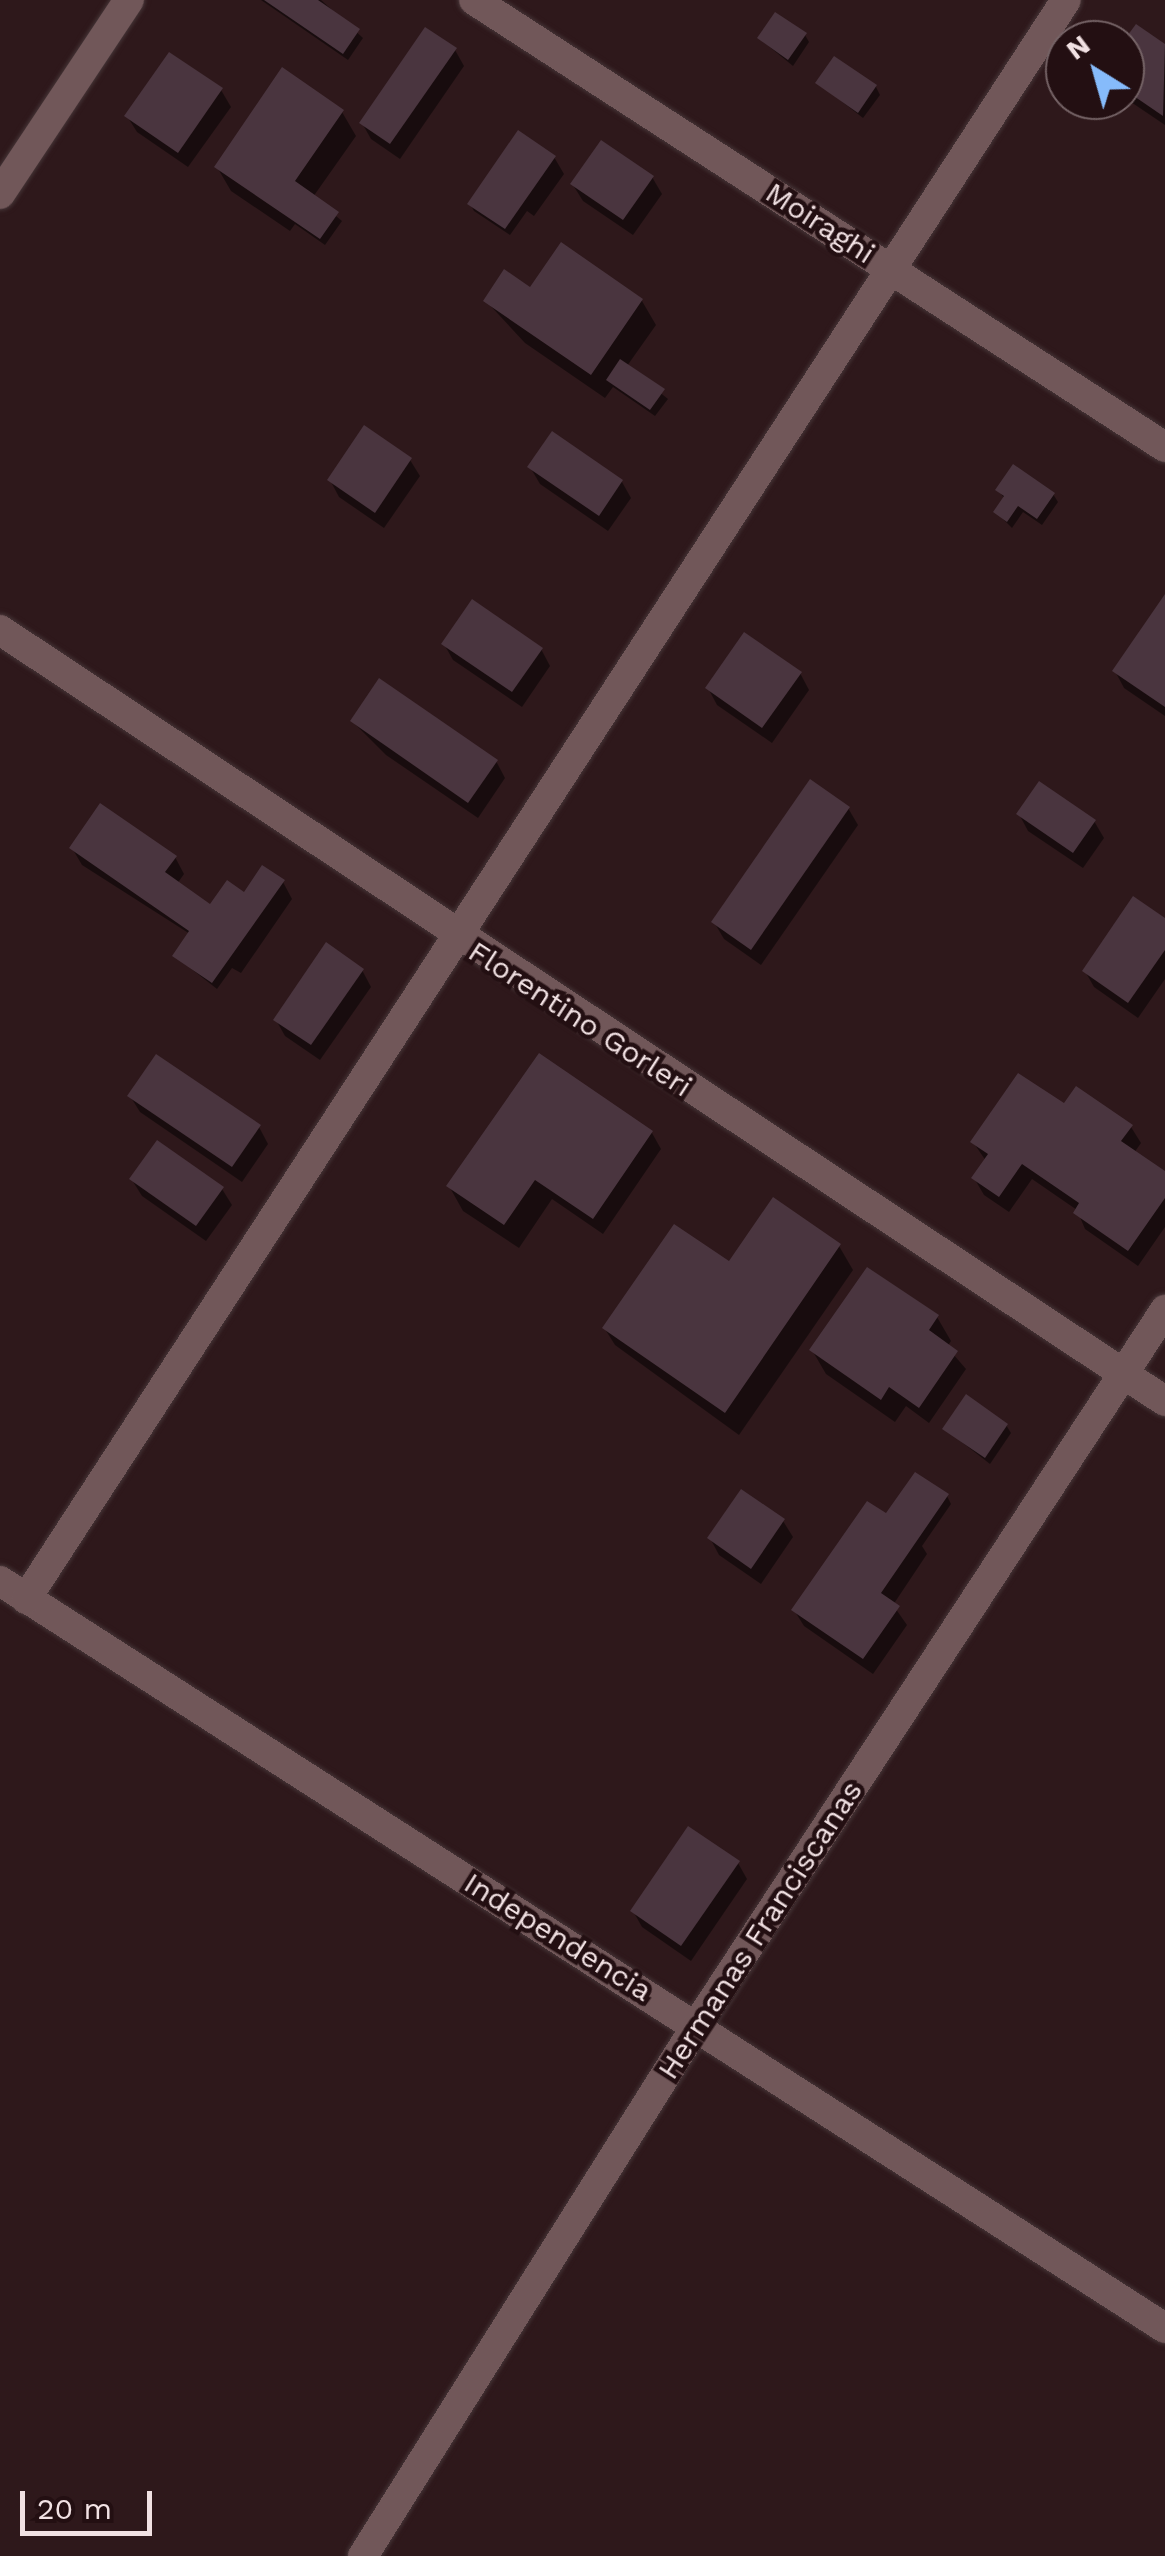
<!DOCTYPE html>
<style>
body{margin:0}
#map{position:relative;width:1165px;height:2556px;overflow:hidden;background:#2e181b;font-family:"Work Sans",sans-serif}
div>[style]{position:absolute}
.shadow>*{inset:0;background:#0007}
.building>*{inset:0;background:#4a353f}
.roads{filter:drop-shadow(0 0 2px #453537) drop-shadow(0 0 2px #453537)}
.minor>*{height:30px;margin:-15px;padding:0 15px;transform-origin:15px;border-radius:15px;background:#715759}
span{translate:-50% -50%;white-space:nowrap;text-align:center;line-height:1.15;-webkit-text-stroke:9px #230f12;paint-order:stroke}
.street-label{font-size:30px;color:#f1e1e3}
.north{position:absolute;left:1045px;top:20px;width:100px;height:100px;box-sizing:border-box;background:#230f12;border:2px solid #756366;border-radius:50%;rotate:323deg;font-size:28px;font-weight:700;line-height:40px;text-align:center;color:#f1e1e3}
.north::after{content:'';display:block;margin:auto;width:35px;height:45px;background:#86bbfb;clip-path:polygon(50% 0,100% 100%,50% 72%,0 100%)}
.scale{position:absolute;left:20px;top:2491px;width:132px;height:45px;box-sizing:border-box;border:5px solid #f1e1e3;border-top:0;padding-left:12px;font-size:30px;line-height:35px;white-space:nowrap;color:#f1e1e3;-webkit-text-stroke:8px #230f12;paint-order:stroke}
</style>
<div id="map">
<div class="shadow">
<i style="clip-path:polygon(261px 0,321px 0,363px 38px,348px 60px)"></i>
<i style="clip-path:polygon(1136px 27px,1165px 47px,1165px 125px,1125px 98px,1125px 43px)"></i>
<i style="clip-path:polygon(805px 35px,809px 42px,793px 66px,760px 39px)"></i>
<i style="clip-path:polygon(455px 50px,464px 66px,400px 159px,371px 139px,362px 123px)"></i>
<i style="clip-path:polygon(818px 83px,876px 87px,880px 95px,863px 118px)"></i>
<i style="clip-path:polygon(221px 90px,231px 107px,188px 167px,137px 132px,127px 116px)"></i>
<i style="clip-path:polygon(342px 112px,356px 136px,313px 197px,342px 221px,325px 245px,295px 224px,290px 231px,231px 191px,217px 167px)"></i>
<i style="clip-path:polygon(554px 157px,564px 174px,534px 216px,527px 211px,510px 235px,474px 211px,470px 204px)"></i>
<i style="clip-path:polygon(652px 177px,662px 194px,633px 235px,583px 201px,573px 185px)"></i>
<i style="clip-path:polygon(530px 290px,642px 301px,656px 325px,627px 366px,668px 399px,655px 416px,613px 387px,605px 398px,525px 343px,486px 301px)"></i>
<i style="clip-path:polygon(410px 460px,420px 476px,384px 528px,339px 497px,330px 480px)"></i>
<i style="clip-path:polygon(530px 467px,622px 482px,631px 498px,608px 531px,540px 484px)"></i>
<i style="clip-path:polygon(998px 490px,1053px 494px,1058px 502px,1042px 525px,1023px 512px,1012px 528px,996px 512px,1005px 499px)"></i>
<i style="clip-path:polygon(1165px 599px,1165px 716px,1124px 688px,1115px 671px)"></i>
<i style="clip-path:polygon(444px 644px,541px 649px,550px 666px,522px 707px,453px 660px)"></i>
<i style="clip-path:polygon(800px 673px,809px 690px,772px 743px,717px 705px,708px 688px)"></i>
<i style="clip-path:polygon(353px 722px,496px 761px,505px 778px,478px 818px,386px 755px)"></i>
<i style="clip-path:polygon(848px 808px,858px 825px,761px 965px,724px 939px,714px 922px)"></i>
<i style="clip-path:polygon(1019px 814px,1094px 821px,1104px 838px,1083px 868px,1028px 831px)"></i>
<i style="clip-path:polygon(72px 848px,175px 857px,184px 874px,177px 884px,211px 907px,283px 882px,292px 899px,241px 973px,232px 968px,217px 989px,175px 956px,190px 934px,82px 865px)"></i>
<i style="clip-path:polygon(1165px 921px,1165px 979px,1138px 1018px,1094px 987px,1085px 971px)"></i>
<i style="clip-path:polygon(362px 970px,371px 987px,320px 1060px,285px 1036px,276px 1020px)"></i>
<i style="clip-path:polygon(130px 1096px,259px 1127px,268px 1144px,242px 1182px,140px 1112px)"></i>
<i style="clip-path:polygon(1065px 1107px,1131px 1127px,1141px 1143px,1134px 1153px,1165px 1174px,1165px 1227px,1138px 1266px,1085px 1229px,1077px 1210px,1032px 1179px,1009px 1212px,984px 1195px,974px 1178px,986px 1161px,973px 1142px)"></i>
<i style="clip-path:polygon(652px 1133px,661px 1149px,603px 1234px,552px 1199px,519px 1248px,463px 1211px,449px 1186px)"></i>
<i style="clip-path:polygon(132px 1180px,222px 1189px,232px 1205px,206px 1241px,142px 1196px)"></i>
<i style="clip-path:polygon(839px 1246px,853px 1270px,739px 1435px,615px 1345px,605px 1329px,727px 1263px)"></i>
<i style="clip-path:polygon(937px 1317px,951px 1341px,947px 1347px,966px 1369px,929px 1423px,906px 1406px,895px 1422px,826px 1374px,812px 1350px)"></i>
<i style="clip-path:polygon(1006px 1425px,1011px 1433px,990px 1464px,945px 1429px)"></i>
<i style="clip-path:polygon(947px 1496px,951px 1504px,922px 1546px,927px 1554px,893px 1605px,907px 1625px,873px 1674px,804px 1626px,794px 1610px)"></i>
<i style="clip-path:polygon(783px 1521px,793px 1537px,761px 1584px,719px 1555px,710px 1538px)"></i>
<i style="clip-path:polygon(738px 1863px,747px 1879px,691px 1961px,642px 1927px,633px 1911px)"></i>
</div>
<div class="building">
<i style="clip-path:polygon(264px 0,318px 0,360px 29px,343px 54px)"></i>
<i style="clip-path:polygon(775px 12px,807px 33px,788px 60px,757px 38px)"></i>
<i style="clip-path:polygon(1136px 24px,1165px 44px,1163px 116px,1125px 90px,1125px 39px)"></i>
<i style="clip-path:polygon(425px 27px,457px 48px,390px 144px,359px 123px)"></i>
<i style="clip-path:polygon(169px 52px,223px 88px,178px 153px,124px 116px)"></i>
<i style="clip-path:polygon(834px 56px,877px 85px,858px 113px,815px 83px)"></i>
<i style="clip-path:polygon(282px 67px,344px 110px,295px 181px,339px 212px,320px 239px,214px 167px)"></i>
<i style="clip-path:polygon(518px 130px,556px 156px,505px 229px,467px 204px)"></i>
<i style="clip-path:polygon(601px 140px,654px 176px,623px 220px,570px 184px)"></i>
<i style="clip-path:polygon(561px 242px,643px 299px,591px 375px,483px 301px,504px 269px,530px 287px)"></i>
<i style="clip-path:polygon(620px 359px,665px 389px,650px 410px,606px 380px)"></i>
<i style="clip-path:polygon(364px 425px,412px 458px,375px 513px,327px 480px)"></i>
<i style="clip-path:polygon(552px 431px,623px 480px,599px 516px,527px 467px)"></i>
<i style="clip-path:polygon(1013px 464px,1055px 493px,1037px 519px,1018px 506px,1007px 522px,993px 512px,1004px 496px,995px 490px)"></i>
<i style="clip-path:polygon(1165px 594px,1165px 707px,1112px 671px)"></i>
<i style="clip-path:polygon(472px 599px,543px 648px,512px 692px,441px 644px)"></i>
<i style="clip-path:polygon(744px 632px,802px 672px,762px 728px,705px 688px)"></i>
<i style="clip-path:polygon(379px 678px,498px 760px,468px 803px,350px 721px)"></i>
<i style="clip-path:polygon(810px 779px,850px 807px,751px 950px,711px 922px)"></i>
<i style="clip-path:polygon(1039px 781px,1096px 820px,1073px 853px,1016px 814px)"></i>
<i style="clip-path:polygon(100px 803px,177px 856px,165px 872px,210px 904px,227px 880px,244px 892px,262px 865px,285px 880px,212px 983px,172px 956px,189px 931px,69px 848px)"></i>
<i style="clip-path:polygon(1133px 896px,1165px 918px,1165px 950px,1128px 1003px,1082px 971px)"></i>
<i style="clip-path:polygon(326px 942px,364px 969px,311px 1045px,273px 1020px)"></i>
<i style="clip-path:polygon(539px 1053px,653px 1131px,593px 1219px,535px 1180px,504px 1225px,446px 1186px)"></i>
<i style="clip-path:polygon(156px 1054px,261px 1125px,232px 1167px,127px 1096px)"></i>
<i style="clip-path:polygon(1018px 1073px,1064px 1103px,1076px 1086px,1133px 1125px,1121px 1141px,1165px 1171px,1165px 1198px,1128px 1251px,1073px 1213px,1079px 1203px,1022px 1164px,999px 1197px,971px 1178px,988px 1154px,970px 1142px)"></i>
<i style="clip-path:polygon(157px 1140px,224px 1187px,196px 1226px,129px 1179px)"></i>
<i style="clip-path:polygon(773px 1197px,841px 1244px,725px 1413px,602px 1328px,674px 1224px,729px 1261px)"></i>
<i style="clip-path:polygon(867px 1267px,939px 1315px,929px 1330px,958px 1351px,919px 1408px,889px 1387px,881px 1400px,809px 1350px)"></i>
<i style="clip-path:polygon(966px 1394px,1008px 1424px,985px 1458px,942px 1429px)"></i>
<i style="clip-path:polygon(915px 1472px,949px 1494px,881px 1593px,900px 1606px,863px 1659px,791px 1610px,867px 1501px,886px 1513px)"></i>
<i style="clip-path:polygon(741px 1489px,785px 1519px,751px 1569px,707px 1538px)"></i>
<i style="clip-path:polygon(688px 1826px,740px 1861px,681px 1946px,630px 1911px)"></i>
</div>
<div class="roads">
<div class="minor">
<i style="left:474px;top:0;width:823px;rotate:32.9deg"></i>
<i style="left:0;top:194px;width:233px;rotate:-56.4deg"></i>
<i style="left:0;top:630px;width:1397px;rotate:33.5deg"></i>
<i style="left:0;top:1581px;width:1384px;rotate:32.67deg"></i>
<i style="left:26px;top:1599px;width:1907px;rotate:-56.96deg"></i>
<i style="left:363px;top:2556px;width:627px;rotate:-57.83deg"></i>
<i style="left:697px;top:2025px;width:855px;rotate:-56.79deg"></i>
</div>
</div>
<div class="street-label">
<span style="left:820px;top:223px;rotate:33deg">Moiraghi</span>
<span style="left:580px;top:1019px;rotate:33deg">Florentino Gorleri</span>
<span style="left:760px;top:1930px;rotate:-57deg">Hermanas Franciscanas</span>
<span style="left:558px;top:1937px;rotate:32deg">Independencia</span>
</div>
<div class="north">N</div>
<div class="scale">20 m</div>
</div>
